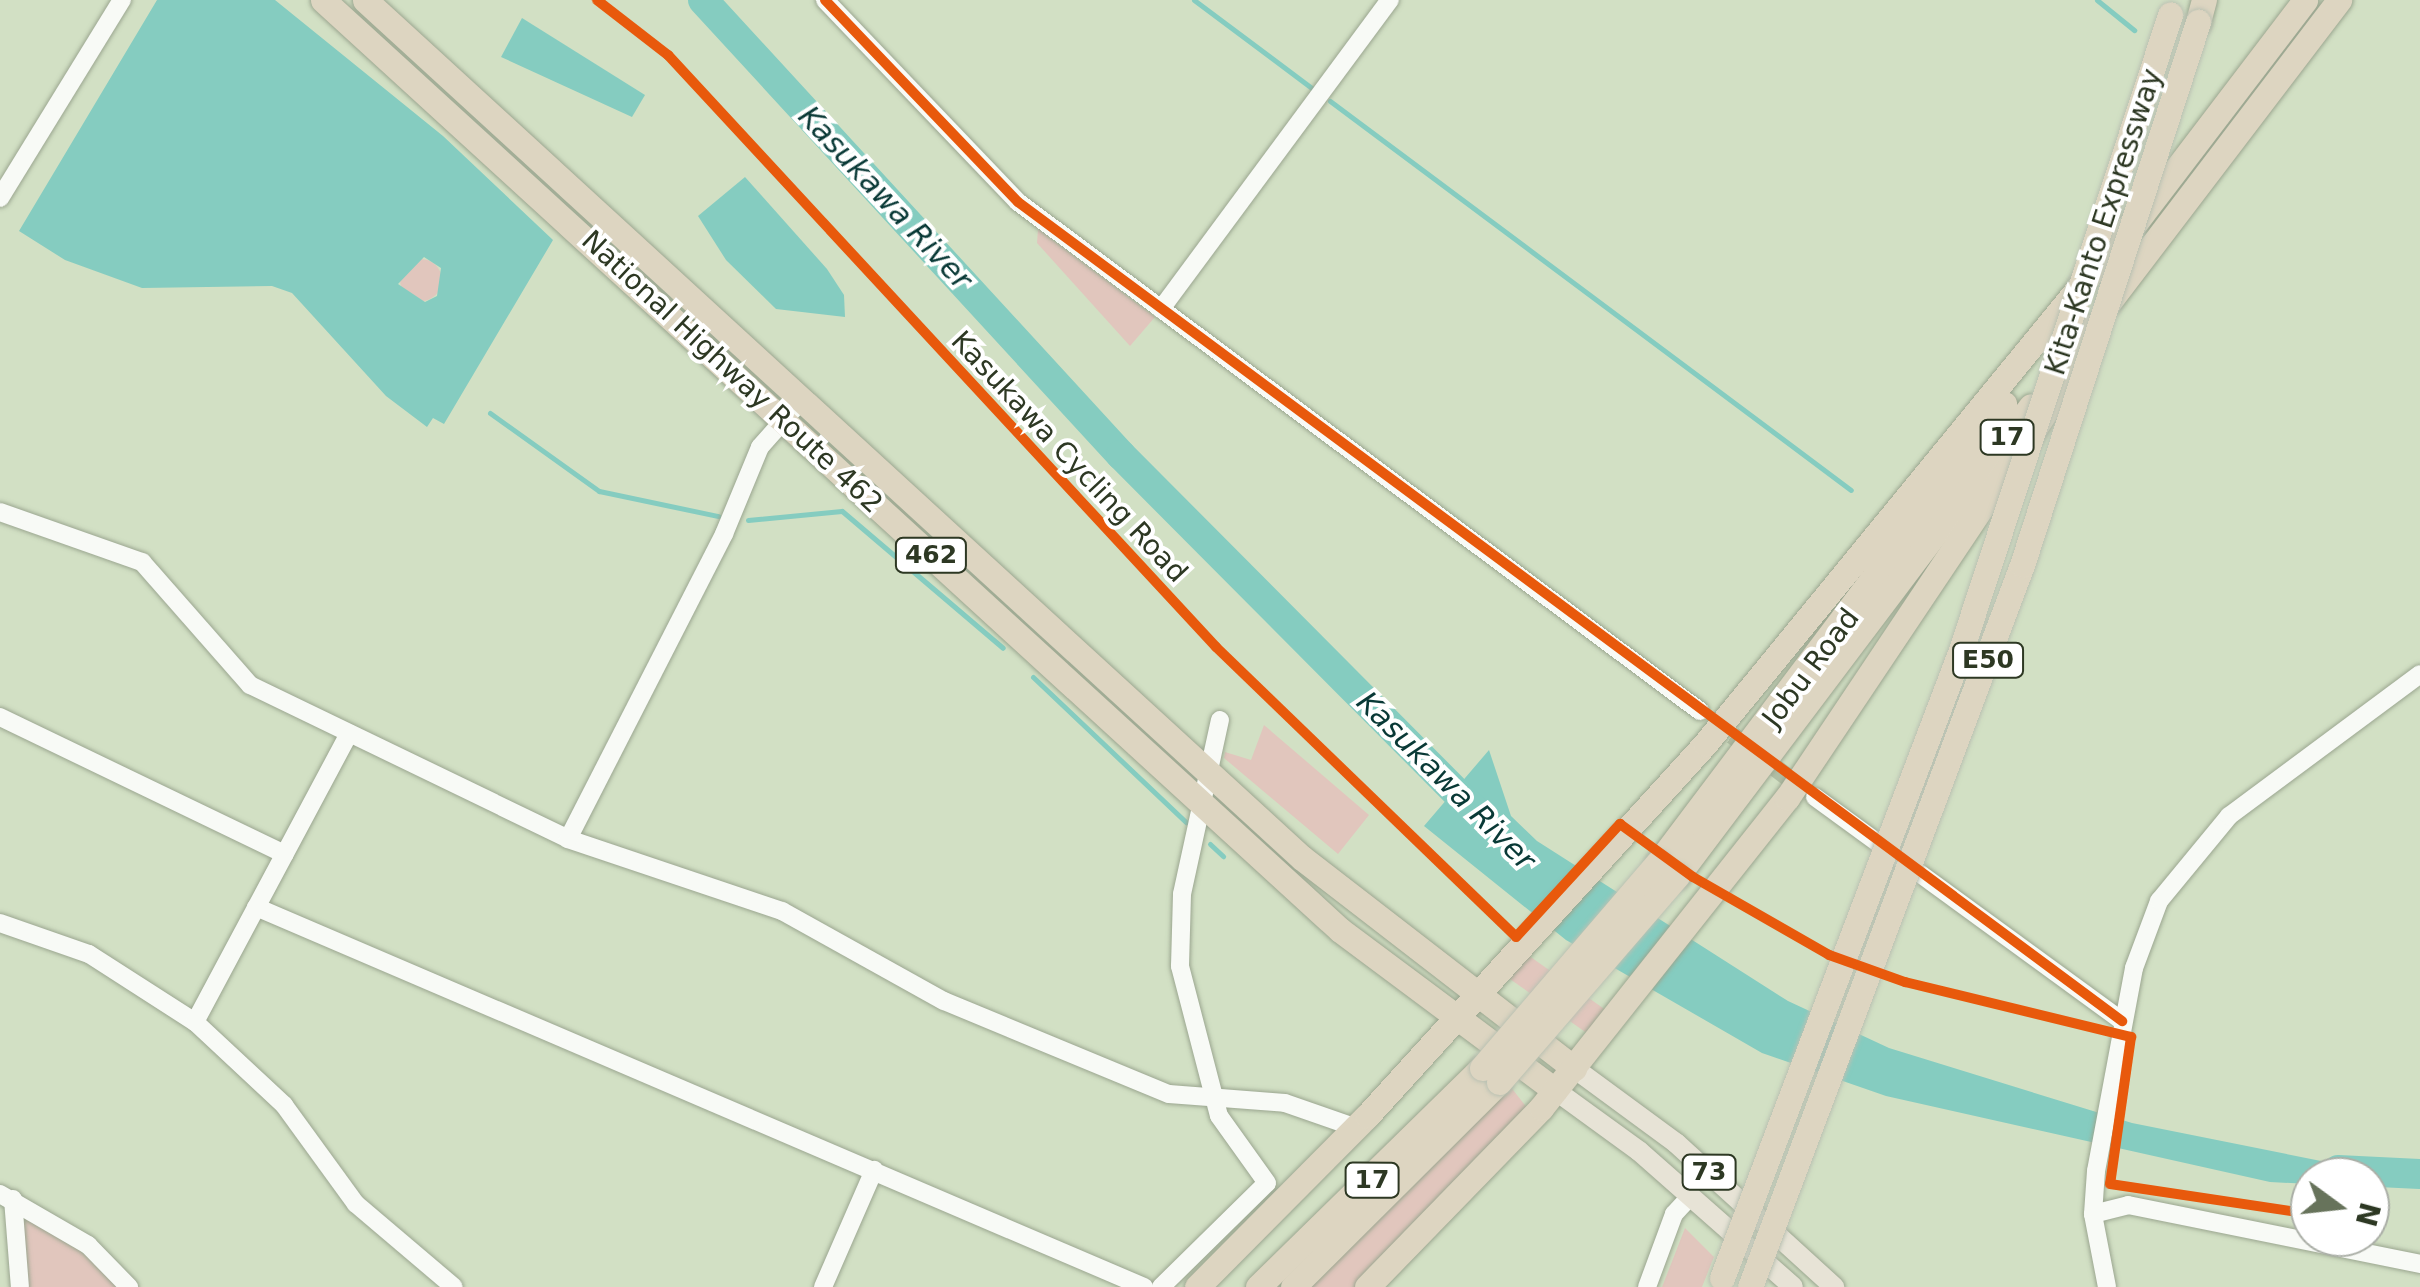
<!DOCTYPE html>
<style>
body{margin:0}
#map{position:relative;width:2420px;height:1287px;overflow:hidden;background:#d2e0c4;font-family:"DejaVu Sans",sans-serif}
div>[style]{position:absolute}
.green>*{inset:0;background:#e1c6bd}
.round{border-radius:50%}
.water>*{inset:0;background:#85ccc0}
.stream>*{height:5px;margin:-2.5px;padding:0 2.5px;transform-origin:2.5px;border-radius:2.5px;background:#85ccc0}
.river>*{height:30px;margin:-15px;padding:0 15px;transform-origin:15px;border-radius:15px;background:#85ccc0}
.minor-tunnel>*{height:18px;margin-top:-9px;transform-origin:0;background:repeating-linear-gradient(90deg,#b1bea4 0 18px,transparent 0 27px)}
.roads{filter:drop-shadow(0 0 2px #9ba690) drop-shadow(0 0 2px #9ba690)}
.minor>*{height:18px;margin:-9px;padding:0 9px;transform-origin:9px;border-radius:9px;background:#f8faf6}
.major>*{height:20px;margin:-10px;padding:0 10px;transform-origin:10px;border-radius:10px;background:#e7e3d6}
.highway>*{height:25px;margin:-12.5px;padding:0 12.5px;transform-origin:12.5px;border-radius:12.5px;background:#ddd5c1}
.bridges{filter:drop-shadow(0 0 2px #bac1b2) drop-shadow(0 0 2px #bac1b2)}
.highway-bridge>*{height:25px;margin:-12.5px;padding:0 12.5px;transform-origin:12.5px;border-radius:12.5px;background:#ddd5c1}
.cycleway>*{height:10px;margin:-5px;padding:0 5px;transform-origin:5px;border-radius:5px;background:#e8590c}
span{translate:-50% -50%;white-space:nowrap;text-align:center;line-height:1.15;-webkit-text-stroke:8px #fff;paint-order:stroke}
.shield-label span{padding:2px 8px;background:#fff;border:2px solid;border-radius:8px;-webkit-text-stroke-width:0}
.shield-label{font-size:25px;color:#2d3823;font-weight:700}
.street-label{font-size:28px;color:#2d3823}
.water-label{font-size:30px;color:#093936;font-style:italic}
.north{position:absolute;left:2290px;top:1157px;width:100px;height:100px;box-sizing:border-box;background:#fff;border:2px solid #abafa7;border-radius:50%;rotate:105deg;font-size:28px;font-weight:700;line-height:40px;text-align:center;color:#2d3823}
.north::after{content:'';display:block;margin:auto;width:35px;height:45px;background:#67735b;clip-path:polygon(50% 0,100% 100%,50% 72%,0 100%)}
</style>
<div id="map">
<div class="green">
<i style="clip-path:polygon(1038px 229px,1155px 317px,1130px 346px,1037px 243px)"></i>
<i class="round" style="left:400px;top:259px;width:42px;height:42px"></i>
<i style="clip-path:polygon(1264px 725px,1369px 815px,1338px 854px,1224px 758px,1225px 752px,1251px 760px)"></i>
<i style="clip-path:polygon(1525px 953px,1610px 1013px,1591px 1036px,1507px 977px)"></i>
<i style="clip-path:polygon(1510px 1086px,1528px 1109px,1356px 1287px,1312px 1287px)"></i>
<i style="clip-path:polygon(23px 1215px,80px 1250px,118px 1287px,25px 1287px)"></i>
<i style="clip-path:polygon(1685px 1228px,1714px 1257px,1702px 1287px,1662px 1287px)"></i>
</div>
<div class="water">
<i style="clip-path:polygon(evenodd,157px 0,275px 0,443px 136px,553px 240px,444px 424px,433px 418px,427px 427px,386px 396px,292px 293px,272px 286px,142px 288px,65px 260px,19px 231px,157px 0,424px 257px,441px 268px,437px 296px,425px 302px,398px 284px,424px 257px)"></i>
<i style="clip-path:polygon(522px 18px,645px 95px,632px 117px,501px 57px)"></i>
<i style="clip-path:polygon(745px 177px,827px 269px,844px 295px,845px 317px,776px 309px,726px 260px,698px 216px)"></i>
<i style="clip-path:polygon(1489px 750px,1511px 816px,1537px 841px,1788px 1001px,1889px 1048px,2132px 1123px,2376px 1172px,2310px 1177px,2310px 1184px,2270px 1182px,1886px 1096px,1762px 1053px,1566px 940px,1424px 826px)"></i>
</div>
<div class="stream">
<i style="left:1194px;top:0;width:149px;rotate:36.8deg"></i>
<i style="left:2097px;top:0;width:48px;rotate:39deg"></i>
<i style="left:1330px;top:101px;width:650px;rotate:36.75deg"></i>
<i style="left:490px;top:413px;width:134px;rotate:35.6deg"></i>
<i style="left:599px;top:491px;width:122px;rotate:11.9deg"></i>
<i style="left:748px;top:520px;width:94px;rotate:-5.5deg"></i>
<i style="left:842px;top:511px;width:211px;rotate:40.4deg"></i>
<i style="left:1033px;top:677px;width:211px;rotate:43.5deg"></i>
<i style="left:1210px;top:844px;width:18px;rotate:43deg"></i>
</div>
<div class="river">
<i style="left:703px;top:0;width:618px;rotate:47.43deg"></i>
<i style="left:1121px;top:455px;width:512px;rotate:45.16deg"></i>
<i style="left:2338px;top:1170px;width:82px;rotate:2.8deg"></i>
</div>
<div class="minor-tunnel">
<i style="left:1711px;top:719px;width:119px;rotate:37.2deg"></i>
</div>
<div class="roads">
<div class="minor">
<i style="left:825px;top:0;width:279px;rotate:46.3deg"></i>
<i style="left:1018px;top:202px;width:851px;rotate:36.74deg"></i>
<i style="left:0;top:198px;width:233px;rotate:-58.4deg"></i>
<i style="left:1161px;top:309px;width:385px;rotate:-53.5deg"></i>
<i style="left:0;top:512px;width:151px;rotate:19.4deg"></i>
<i style="left:142px;top:562px;width:164px;rotate:48.7deg"></i>
<i style="left:250px;top:685px;width:353px;rotate:25.8deg"></i>
<i style="left:568px;top:839px;width:226px;rotate:18.6deg"></i>
<i style="left:782px;top:911px;width:185px;rotate:29.1deg"></i>
<i style="left:944px;top:1001px;width:243px;rotate:22.5deg"></i>
<i style="left:1169px;top:1094px;width:116px;rotate:4.4deg"></i>
<i style="left:1285px;top:1103px;width:73px;rotate:19.2deg"></i>
<i style="left:0;top:717px;width:316px;rotate:25.7deg"></i>
<i style="left:1815px;top:797px;width:380px;rotate:36.1deg"></i>
<i style="left:568px;top:839px;width:343px;rotate:-62.9deg"></i>
<i style="left:724px;top:534px;width:94px;rotate:-67.5deg"></i>
<i style="left:760px;top:447px;width:60px;rotate:-48.4deg"></i>
<i style="left:256px;top:907px;width:966px;rotate:23.17deg"></i>
<i style="left:0;top:923px;width:94px;rotate:19.2deg"></i>
<i style="left:89px;top:954px;width:126px;rotate:32.7deg"></i>
<i style="left:195px;top:1022px;width:122px;rotate:43deg"></i>
<i style="left:284px;top:1105px;width:122px;rotate:54deg"></i>
<i style="left:356px;top:1204px;width:128px;rotate:40.3deg"></i>
<i style="left:195px;top:1022px;width:327px;rotate:-61.9deg"></i>
<i style="left:0;top:1194px;width:102px;rotate:30.1deg"></i>
<i style="left:88px;top:1245px;width:59px;rotate:45.7deg"></i>
<i style="left:13px;top:1199px;width:88px;rotate:85.5deg"></i>
<i style="left:2093px;top:1214px;width:36px;rotate:-14deg"></i>
<i style="left:2128px;top:1205px;width:298px;rotate:11.4deg"></i>
<i style="left:823px;top:1287px;width:128px;rotate:-66.4deg"></i>
<i style="left:1161px;top:1287px;width:148px;rotate:-44.5deg"></i>
<i style="left:1267px;top:1183px;width:82px;rotate:-125.6deg"></i>
<i style="left:1219px;top:1116px;width:155px;rotate:-104.6deg"></i>
<i style="left:1180px;top:966px;width:72px;rotate:-88.4deg"></i>
<i style="left:1182px;top:894px;width:178px;rotate:-77.7deg"></i>
<i style="left:1647px;top:1287px;width:78px;rotate:-69.7deg"></i>
<i style="left:1674px;top:1214px;width:25px;rotate:-47deg"></i>
<i style="left:2107px;top:1287px;width:74px;rotate:-100.9deg"></i>
<i style="left:2093px;top:1214px;width:43px;rotate:-86deg"></i>
<i style="left:2096px;top:1171px;width:207px;rotate:-79.4deg"></i>
<i style="left:2134px;top:968px;width:72px;rotate:-69.5deg"></i>
<i style="left:2159px;top:901px;width:110px;rotate:-50.5deg"></i>
<i style="left:2229px;top:816px;width:238px;rotate:-36.6deg"></i>
</div>
<div class="major">
<i style="left:1574px;top:1068px;width:127px;rotate:36.3deg"></i>
<i style="left:1676px;top:1143px;width:214px;rotate:42.3deg"></i>
<i style="left:1555px;top:1090px;width:104px;rotate:36deg"></i>
<i style="left:1639px;top:1151px;width:205px;rotate:41.4deg"></i>
</div>
<div class="highway">
<i style="left:323px;top:0;width:1378px;rotate:42.44deg"></i>
<i style="left:1340px;top:930px;width:268px;rotate:36.7deg"></i>
<i style="left:365px;top:0;width:1270px;rotate:42.48deg"></i>
<i style="left:1302px;top:858px;width:344px;rotate:37.7deg"></i>
<i style="left:2198px;top:22px;width:23px;rotate:-75deg"></i>
<i style="left:2136px;top:222px;width:279px;rotate:-52.7deg"></i>
<i style="left:2109px;top:302px;width:380px;rotate:-52.7deg"></i>
<i style="left:1658px;top:863px;width:575px;rotate:-52.99deg"></i>
<i style="left:1677px;top:876px;width:588px;rotate:-53.01deg"></i>
<i style="left:1197px;top:1287px;width:241px;rotate:-45.2deg"></i>
<i style="left:1367px;top:1116px;width:503px;rotate:-47.74deg"></i>
<i style="left:1705px;top:744px;width:680px;rotate:-50.67deg"></i>
<i style="left:1258px;top:1287px;width:313px;rotate:-44.4deg"></i>
<i style="left:1293px;top:1287px;width:291px;rotate:-44.9deg"></i>
<i style="left:1367px;top:1287px;width:250px;rotate:-45.8deg"></i>
<i style="left:1541px;top:1108px;width:396px;rotate:-51.6deg"></i>
<i style="left:1787px;top:798px;width:481px;rotate:-56.2deg"></i>
<i style="left:2055px;top:398px;width:80px;rotate:-63.1deg"></i>
</div>
</div>
<div class="bridges">
<div class="highway-bridge">
<i style="left:1482px;top:1068px;width:270px;rotate:-49.4deg"></i>
<i style="left:1499px;top:1082px;width:272px;rotate:-49.2deg"></i>
<i style="left:1722px;top:1278px;width:672px;rotate:-69.16deg"></i>
<i style="left:1961px;top:650px;width:669px;rotate:-71.78deg"></i>
<i style="left:1750px;top:1287px;width:772px;rotate:-69.36deg"></i>
<i style="left:2022px;top:565px;width:571px;rotate:-72.04deg"></i>
</div>
</div>
<div class="cycleway">
<i style="left:597px;top:0;width:90px;rotate:37.8deg"></i>
<i style="left:668px;top:55px;width:807px;rotate:47.21deg"></i>
<i style="left:1216px;top:647px;width:417px;rotate:44deg"></i>
<i style="left:1516px;top:937px;width:154px;rotate:-47.4deg"></i>
<i style="left:1620px;top:824px;width:90px;rotate:36deg"></i>
<i style="left:1693px;top:877px;width:157px;rotate:29.8deg"></i>
<i style="left:1829px;top:955px;width:81px;rotate:19.6deg"></i>
<i style="left:1905px;top:982px;width:233px;rotate:13.7deg"></i>
<i style="left:2131px;top:1037px;width:148px;rotate:98.1deg"></i>
<i style="left:2110px;top:1184px;width:202px;rotate:8.5deg"></i>
<i style="left:825px;top:0;width:279px;rotate:46.3deg"></i>
<i style="left:1018px;top:202px;width:1375px;rotate:36.57deg"></i>
</div>
<div class="shield-label">
<span style="left:2007px;top:437px">17</span>
<span style="left:931px;top:555px">462</span>
<span style="left:1988px;top:660px">E50</span>
<span style="left:1709px;top:1172px">73</span>
<span style="left:1372px;top:1180px">17</span>
</div>
<div class="street-label">
<span style="left:2104px;top:222px;rotate:-72deg">Kita-Kanto Expressway</span>
<span style="left:732px;top:372px;rotate:43deg">National Highway Route 462</span>
<span style="left:1069px;top:457px;rotate:47deg">Kasukawa Cycling Road</span>
<span style="left:1811px;top:668px;rotate:-53deg">Jobu Road</span>
</div>
<div class="water-label">
<span style="left:885px;top:198px;rotate:47deg">Kasukawa River</span>
<span style="left:1446px;top:781px;rotate:45deg">Kasukawa River</span>
</div>
<div class="north">N</div>
</div>
